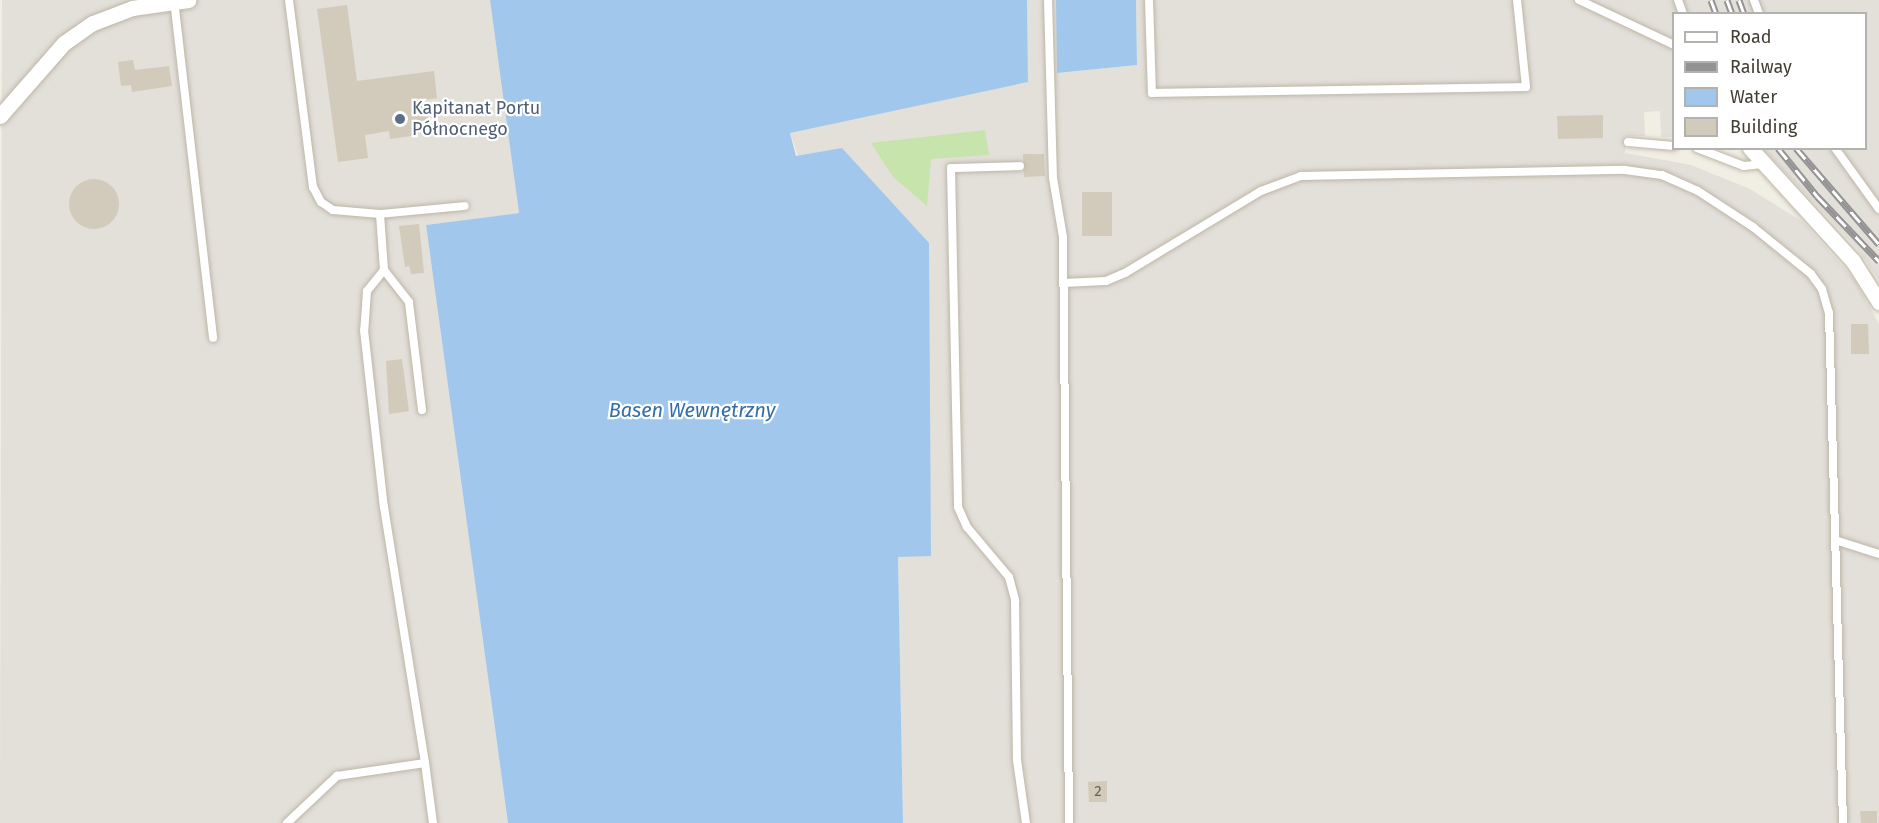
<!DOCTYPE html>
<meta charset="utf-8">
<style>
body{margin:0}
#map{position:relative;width:1879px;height:823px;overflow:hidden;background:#f1eee4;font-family:"Fira Sans",sans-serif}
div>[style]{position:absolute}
.industrial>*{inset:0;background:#e3dfd9}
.green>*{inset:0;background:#c8e4ad}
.water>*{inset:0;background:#a1c8ec}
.building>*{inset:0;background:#d2caba}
.round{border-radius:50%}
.roads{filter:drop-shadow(0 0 2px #bcb6a7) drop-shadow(0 0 2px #bcb6a7)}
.lane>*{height:8px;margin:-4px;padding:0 4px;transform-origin:4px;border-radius:4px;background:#fff}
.street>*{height:15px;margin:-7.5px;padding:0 7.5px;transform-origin:7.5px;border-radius:7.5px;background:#fff}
.rail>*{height:7px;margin-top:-3.5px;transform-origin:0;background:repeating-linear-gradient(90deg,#fff 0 14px,#939393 0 28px);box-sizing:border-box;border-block:2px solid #939393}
.dots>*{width:16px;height:16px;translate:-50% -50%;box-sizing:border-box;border:3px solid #fff;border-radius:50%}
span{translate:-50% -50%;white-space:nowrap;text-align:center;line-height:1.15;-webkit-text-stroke:4.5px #fff;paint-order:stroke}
.number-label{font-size:15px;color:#676156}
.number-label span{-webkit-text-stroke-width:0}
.service-label{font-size:18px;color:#4e5e75}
.left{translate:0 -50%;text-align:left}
.water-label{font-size:20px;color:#326fa9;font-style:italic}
.legend{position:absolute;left:1672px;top:12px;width:195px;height:138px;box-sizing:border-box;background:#fff;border:2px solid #b4b2ae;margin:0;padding:8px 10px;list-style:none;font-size:18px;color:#433e34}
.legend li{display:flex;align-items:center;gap:12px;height:30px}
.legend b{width:30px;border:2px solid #b4b2ae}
</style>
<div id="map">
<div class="industrial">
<i style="clip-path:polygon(2px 0,490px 0,519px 213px,426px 225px,508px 823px,0 823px)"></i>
<i style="clip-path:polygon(1027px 0,1056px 0,1058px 73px,1137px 65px,1136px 0,1879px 0,1879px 280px,1857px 248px,1763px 149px,1866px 148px,1866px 14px,1674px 14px,1673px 137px,1661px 137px,1660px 111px,1644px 112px,1645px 136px,1626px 136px,1625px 153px,1691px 165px,1750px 189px,1803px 222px,1855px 280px,1879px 324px,1879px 823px,903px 823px,898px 557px,931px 555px,790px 132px,1028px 82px)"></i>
</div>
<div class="green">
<i style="clip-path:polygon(985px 130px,989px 155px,931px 159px,927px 206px,893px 177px,871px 143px)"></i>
</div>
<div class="water">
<i style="clip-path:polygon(490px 0,1027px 0,1028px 82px,790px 133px,796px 156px,842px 148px,929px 243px,931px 556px,898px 557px,903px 823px,508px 823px,426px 225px,519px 213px)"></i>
<i style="clip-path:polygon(1056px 0,1136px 0,1137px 65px,1057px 73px)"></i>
</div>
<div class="building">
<i style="clip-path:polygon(347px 5px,357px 81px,434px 71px,437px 98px,425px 100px,429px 126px,417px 127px,418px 135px,390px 139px,389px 131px,365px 135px,368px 158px,338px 162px,317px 9px)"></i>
<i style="clip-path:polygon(133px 60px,135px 70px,169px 66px,172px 86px,132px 92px,131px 85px,121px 86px,118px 62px)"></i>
<i style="clip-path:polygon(1603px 115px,1603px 138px,1558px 139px,1557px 116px)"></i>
<i style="clip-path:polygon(1023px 154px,1044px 154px,1045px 176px,1024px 177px)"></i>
<i class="round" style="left:69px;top:179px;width:50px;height:50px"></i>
<i style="clip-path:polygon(1082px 192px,1112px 192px,1112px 236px,1082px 236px)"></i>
<i style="clip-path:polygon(419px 224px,424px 273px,411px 274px,409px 266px,405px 267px,399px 226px)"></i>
<i style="clip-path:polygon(1851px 324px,1868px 324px,1869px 354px,1851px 354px)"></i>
<i style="clip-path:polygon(402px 359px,409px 411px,389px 414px,386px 361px)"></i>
<i style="clip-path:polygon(1107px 781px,1107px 802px,1089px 802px,1088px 782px)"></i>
<i style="clip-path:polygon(1860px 811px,1877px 811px,1877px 823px,1861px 823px)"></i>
</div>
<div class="roads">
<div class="lane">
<i style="left:174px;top:0;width:340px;rotate:83.4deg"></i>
<i style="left:289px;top:0;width:189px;rotate:82.7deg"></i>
<i style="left:313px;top:187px;width:17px;rotate:62deg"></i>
<i style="left:321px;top:202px;width:14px;rotate:34deg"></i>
<i style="left:333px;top:210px;width:47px;rotate:4.9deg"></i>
<i style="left:1048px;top:0;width:178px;rotate:88.4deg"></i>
<i style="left:1053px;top:178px;width:60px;rotate:80.4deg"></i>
<i style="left:1063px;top:237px;width:586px;rotate:89.41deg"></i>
<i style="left:1149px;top:0;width:93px;rotate:88.2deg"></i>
<i style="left:1152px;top:93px;width:374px;rotate:-0.9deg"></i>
<i style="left:1526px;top:87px;width:87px;rotate:-95.9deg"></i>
<i style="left:1579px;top:0;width:105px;rotate:25.3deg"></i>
<i style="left:1678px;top:0;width:15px;rotate:70deg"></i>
<i style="left:1754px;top:0;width:15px;rotate:70deg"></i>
<i style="left:1628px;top:142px;width:46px;rotate:5deg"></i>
<i style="left:1697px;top:148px;width:50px;rotate:21deg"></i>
<i style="left:1744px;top:166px;width:18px;rotate:-6deg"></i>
<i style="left:1835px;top:148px;width:75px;rotate:54.2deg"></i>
<i style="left:1020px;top:166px;width:69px;rotate:178.3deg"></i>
<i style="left:951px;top:168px;width:339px;rotate:88.8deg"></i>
<i style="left:958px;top:507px;width:22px;rotate:66deg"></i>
<i style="left:967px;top:527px;width:65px;rotate:50deg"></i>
<i style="left:1009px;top:577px;width:24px;rotate:75deg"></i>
<i style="left:1015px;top:600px;width:160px;rotate:89.3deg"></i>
<i style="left:1017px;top:760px;width:64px;rotate:81.9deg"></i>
<i style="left:384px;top:270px;width:27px;rotate:129deg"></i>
<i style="left:367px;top:291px;width:39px;rotate:94deg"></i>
<i style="left:364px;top:330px;width:178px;rotate:83.6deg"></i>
<i style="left:384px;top:507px;width:259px;rotate:80.9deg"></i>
<i style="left:1063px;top:283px;width:43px;rotate:-2.7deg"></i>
<i style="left:1106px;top:281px;width:21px;rotate:-23deg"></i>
<i style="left:1125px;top:273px;width:159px;rotate:-31.1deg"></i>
<i style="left:1261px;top:191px;width:43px;rotate:-20.6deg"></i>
<i style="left:1301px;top:176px;width:324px;rotate:-1.1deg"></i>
<i style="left:1625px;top:170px;width:37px;rotate:8deg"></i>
<i style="left:1662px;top:175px;width:39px;rotate:24deg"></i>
<i style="left:1698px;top:191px;width:66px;rotate:33.2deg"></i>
<i style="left:1753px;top:227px;width:75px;rotate:39deg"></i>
<i style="left:1811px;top:274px;width:19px;rotate:54deg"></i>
<i style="left:1822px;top:289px;width:25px;rotate:74deg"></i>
<i style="left:1829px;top:313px;width:510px;rotate:88.43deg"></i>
<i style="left:422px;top:410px;width:109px;rotate:-96.9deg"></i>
<i style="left:409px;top:302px;width:41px;rotate:-128deg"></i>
<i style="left:384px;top:270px;width:56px;rotate:-94.1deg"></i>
<i style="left:380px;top:214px;width:85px;rotate:-5.4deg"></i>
<i style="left:1838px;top:541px;width:43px;rotate:17.6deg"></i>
<i style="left:287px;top:823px;width:69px;rotate:-43.2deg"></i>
<i style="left:337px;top:776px;width:89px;rotate:-8.4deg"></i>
<i style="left:425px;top:763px;width:61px;rotate:82.4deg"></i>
</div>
<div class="street">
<i style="left:0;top:116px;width:97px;rotate:-48.8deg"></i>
<i style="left:64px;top:43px;width:35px;rotate:-35deg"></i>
<i style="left:93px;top:23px;width:42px;rotate:-21deg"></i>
<i style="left:132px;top:8px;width:57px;rotate:-8.1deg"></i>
<i style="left:1750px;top:148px;width:153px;rotate:47.7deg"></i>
<i style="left:1853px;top:261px;width:49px;rotate:57.6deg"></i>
</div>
</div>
<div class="rail">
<i style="left:1711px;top:0;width:15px;rotate:70deg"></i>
<i style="left:1727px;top:0;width:15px;rotate:70deg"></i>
<i style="left:1739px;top:0;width:15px;rotate:70deg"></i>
<i style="left:1778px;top:148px;width:62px;rotate:50.9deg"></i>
<i style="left:1817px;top:196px;width:90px;rotate:46.4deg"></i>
<i style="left:1796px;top:148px;width:127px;rotate:49.2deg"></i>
</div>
<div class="dots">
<i style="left:400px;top:119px;background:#5c6f8a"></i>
</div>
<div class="number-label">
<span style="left:1098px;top:792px">2</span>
</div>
<div class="service-label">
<span class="left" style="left:412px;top:119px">Kapitanat Portu<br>Północnego</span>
</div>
<div class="water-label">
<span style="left:692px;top:410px">Basen Wewnętrzny</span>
</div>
<ul class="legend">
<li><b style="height:8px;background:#fff"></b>Road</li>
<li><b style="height:8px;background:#939393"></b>Railway</li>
<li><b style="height:16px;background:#a1c8ec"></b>Water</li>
<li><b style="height:16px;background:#d2caba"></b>Building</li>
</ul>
</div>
